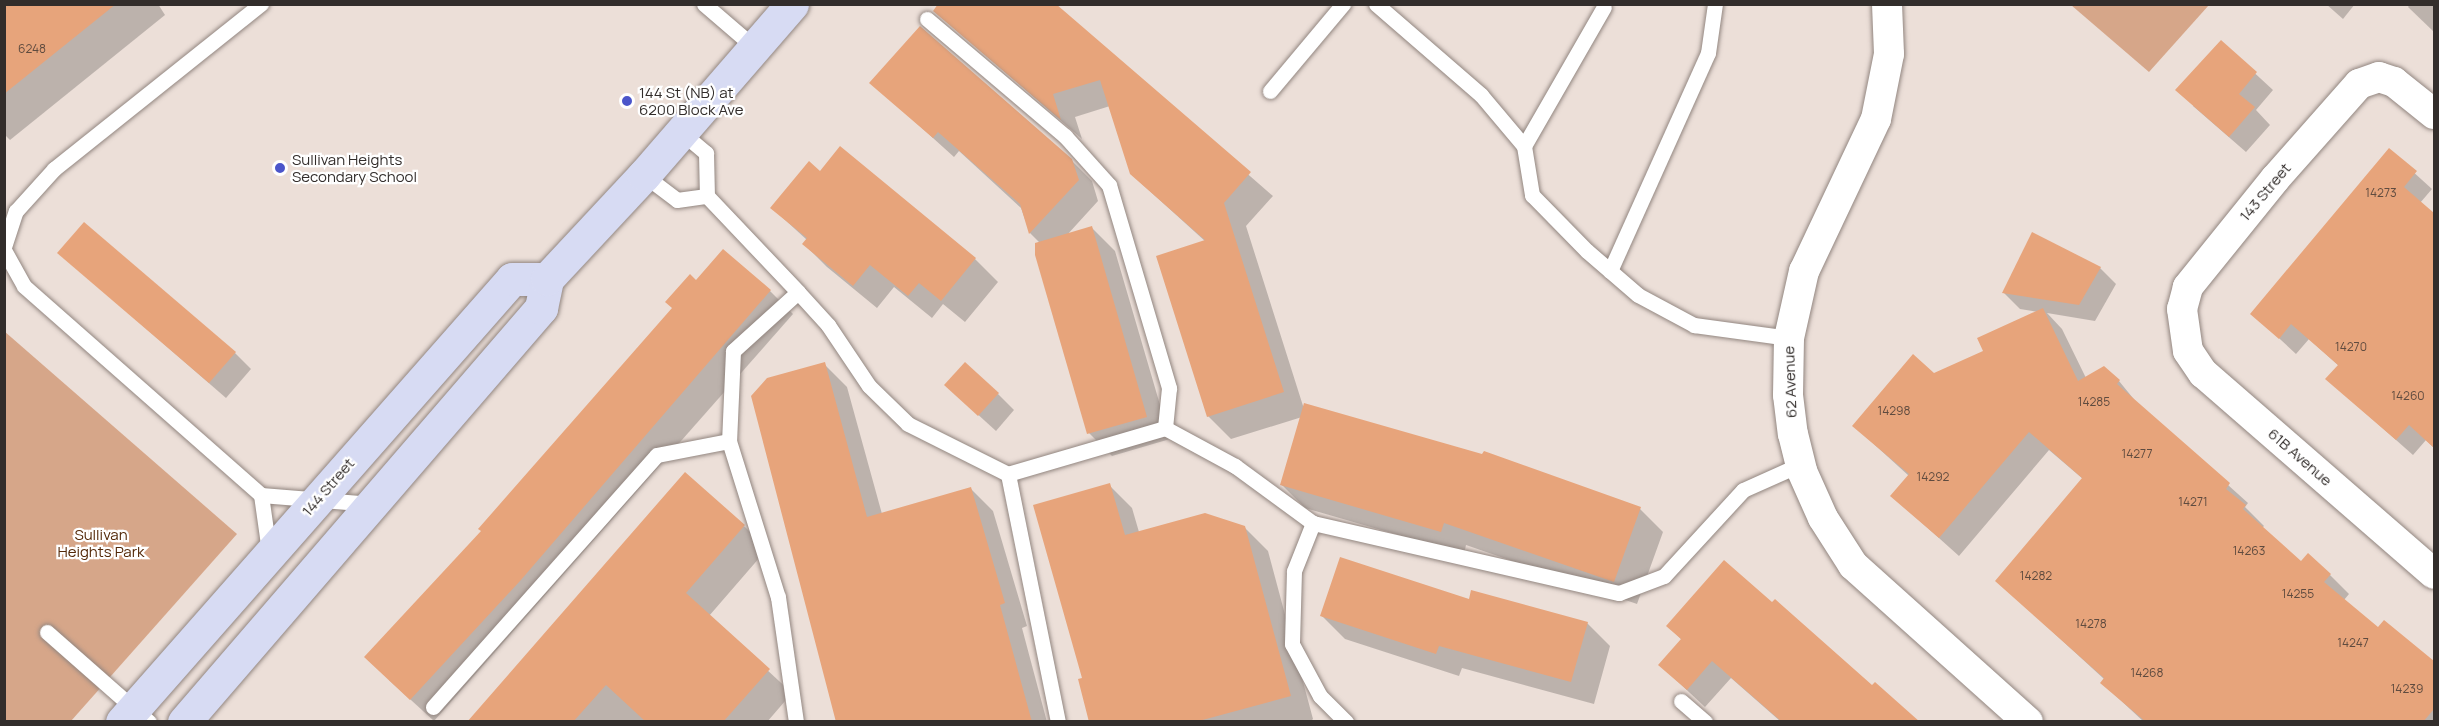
<!DOCTYPE html>
<style>
body{margin:0}
#map{position:relative;width:2439px;height:726px;overflow:hidden;background:#ecdfd8;font-family:Manrope,sans-serif}
div>[style]{position:absolute}
.green>*{inset:0;background:#d6a689}
.shadow>*{inset:0;background:#0003}
.building>*{inset:0;background:#e7a47b}
.roads{filter:drop-shadow(0 0 2px #928680) drop-shadow(0 0 2px #928680)}
.service>*{height:15px;margin:-7.5px;padding:0 7.5px;transform-origin:7.5px;border-radius:7.5px;background:#fff}
.minor>*{height:30px;margin:-15px;padding:0 15px;transform-origin:15px;border-radius:15px;background:#fff}
.secondary>*{height:33px;margin:-16.5px;padding:0 16.5px;transform-origin:16.5px;border-radius:16.5px;background:#d7dbf3}
.dots>*{width:16px;height:16px;translate:-50% -50%;box-sizing:border-box;border:3px solid #fff;border-radius:50%}
span{translate:-50% -50%;white-space:nowrap;text-align:center;line-height:1.15;-webkit-text-stroke:4.5px #fff;paint-order:stroke}
.number-label{font-size:12px;color:#5f4b3f}
.number-label span{-webkit-text-stroke-width:0}
.poi-label{font-size:15px;color:#322d2b}
.left{translate:0 -50%;text-align:left}
.street-label{font-size:15px;color:#322d2b}
.park-label{font-size:15px;color:#532808}
.frame{position:absolute;inset:0;border:6px solid #322d2b;pointer-events:none}
</style>
<div id="map">
<div class="green">
<i style="clip-path:polygon(2071px 5px,2209px 5px,2149px 72px)"></i>
<i style="clip-path:polygon(4px 331px,237px 534px,71px 721px,5px 721px)"></i>
</div>
<div class="shadow">
<i style="clip-path:polygon(4px 4px,158px 4px,165px 15px,10px 140px,4px 134px)"></i>
<i style="clip-path:polygon(1053px 4px,1273px 196px,1246px 226px,1304px 409px,1640px 509px,1663px 532px,1637px 604px,1466px 545px,1464px 554px,1305px 508px,1282px 485px,1302px 417px,1231px 439px,1208px 416px,1206px 242px,1131px 174px,1110px 106px,1075px 117px,1082px 139px,935px 11px)"></i>
<i style="clip-path:polygon(2326px 4px,2355px 4px,2343px 19px)"></i>
<i style="clip-path:polygon(2410px 4px,2434px 4px,2434px 32px,2408px 7px)"></i>
<i style="clip-path:polygon(2221px 42px,2273px 90px,2256px 110px,2270px 125px,2246px 152px,2193px 106px)"></i>
<i style="clip-path:polygon(872px 83px,1071px 160px,1092px 181px,1098px 201px,1067px 235px,1092px 228px,1115px 251px,1170px 439px,1112px 456px,1089px 433px,1040px 243px,1030px 233px,1021px 208px,959px 151px,954px 157px)"></i>
<i style="clip-path:polygon(2389px 150px,2432px 189px,2420px 203px,2434px 215px,2434px 448px,2426px 440px,2413px 455px,2327px 379px,2339px 366px,2309px 339px,2296px 354px,2253px 314px)"></i>
<i style="clip-path:polygon(820px 173px,975px 259px,998px 282px,965px 322px,943px 304px,932px 318px,894px 287px,877px 308px,827px 267px,804px 244px,807px 240px,772px 208px)"></i>
<i style="clip-path:polygon(59px 253px,235px 353px,251px 369px,226px 398px)"></i>
<i style="clip-path:polygon(2100px 268px,2116px 284px,2095px 321px,2047px 313px,2062px 329px,2086px 378px,2119px 381px,2137px 403px,2248px 503px,2245px 507px,2264px 526px,2262px 528px,2301px 563px,2330px 575px,2349px 594px,2344px 600px,2378px 629px,2384px 622px,2434px 663px,2434px 722px,2144px 722px,2102px 683px,2104px 679px,1997px 581px,2083px 479px,2049px 450px,1959px 556px,1892px 496px,1909px 476px,1854px 426px,1934px 374px,1985px 351px,2038px 312px,2020px 309px,2004px 293px)"></i>
<i style="clip-path:polygon(696px 282px,770px 291px,793px 314px,434px 721px,389px 680px,483px 531px)"></i>
<i style="clip-path:polygon(824px 364px,847px 387px,882px 514px,970px 488px,993px 511px,1027px 626px,1022px 628px,1047px 722px,838px 722px)"></i>
<i style="clip-path:polygon(998px 394px,1014px 410px,996px 431px,963px 401px)"></i>
<i style="clip-path:polygon(1109px 485px,1132px 508px,1139px 532px,1244px 527px,1268px 551px,1313px 719px,1310px 722px,1090px 722px,1084px 679px)"></i>
<i style="clip-path:polygon(744px 526px,767px 549px,709px 616px,792px 693px,767px 722px,469px 722px)"></i>
<i style="clip-path:polygon(1470px 601px,1587px 623px,1610px 646px,1594px 704px,1462px 668px,1459px 676px,1345px 639px,1322px 616px)"></i>
<i style="clip-path:polygon(1772px 604px,1872px 687px,1917px 722px,1781px 722px,1731px 678px,1705px 707px,1660px 665px,1682px 640px,1668px 626px)"></i>
</div>
<div class="building">
<i style="clip-path:polygon(4px 4px,116px 4px,4px 94px)"></i>
<i style="clip-path:polygon(938px 4px,1056px 4px,1251px 172px,1224px 203px,1284px 392px,1207px 417px,1156px 256px,1205px 240px,1130px 174px,1100px 80px,1053px 94px,1061px 120px,933px 11px)"></i>
<i style="clip-path:polygon(920px 26px,1072px 159px,1079px 180px,1029px 234px,1020px 204px,938px 132px,933px 138px,869px 83px)"></i>
<i style="clip-path:polygon(2221px 40px,2257px 72px,2239px 94px,2255px 107px,2229px 137px,2175px 90px)"></i>
<i style="clip-path:polygon(840px 146px,976px 258px,941px 301px,919px 283px,908px 296px,870px 265px,853px 286px,802px 244px,807px 238px,770px 208px,809px 161px,820px 171px)"></i>
<i style="clip-path:polygon(2389px 148px,2417px 171px,2404px 187px,2434px 213px,2434px 448px,2409px 425px,2396px 440px,2325px 379px,2338px 365px,2291px 324px,2279px 339px,2250px 314px)"></i>
<i style="clip-path:polygon(84px 222px,236px 352px,209px 383px,57px 253px)"></i>
<i style="clip-path:polygon(1092px 226px,1147px 417px,1087px 434px,1035px 255px,1035px 243px)"></i>
<i style="clip-path:polygon(2032px 232px,2101px 267px,2079px 305px,2002px 293px)"></i>
<i style="clip-path:polygon(723px 249px,771px 290px,520px 581px,410px 700px,364px 657px,481px 531px,478px 529px,672px 308px,665px 302px,690px 274px,696px 280px)"></i>
<i style="clip-path:polygon(2043px 308px,2078px 381px,2104px 366px,2120px 380px,2117px 384px,2230px 483px,2226px 489px,2246px 505px,2243px 509px,2301px 561px,2308px 553px,2331px 574px,2324px 582px,2378px 627px,2384px 620px,2434px 661px,2434px 709px,2423px 722px,2146px 722px,2100px 683px,2104px 678px,1995px 581px,2082px 478px,2029px 432px,1939px 538px,1890px 496px,1909px 474px,1852px 426px,1913px 354px,1934px 373px,1983px 351px,1977px 338px)"></i>
<i style="clip-path:polygon(825px 362px,867px 517px,971px 487px,1005px 603px,1000px 605px,1032px 722px,836px 722px,751px 396px,767px 378px)"></i>
<i style="clip-path:polygon(965px 362px,999px 393px,978px 416px,944px 385px)"></i>
<i style="clip-path:polygon(1304px 403px,1482px 454px,1484px 451px,1641px 507px,1614px 582px,1444px 523px,1441px 532px,1280px 485px)"></i>
<i style="clip-path:polygon(685px 472px,745px 525px,686px 593px,770px 669px,723px 722px,646px 722px,606px 685px,573px 722px,467px 722px)"></i>
<i style="clip-path:polygon(1110px 483px,1125px 535px,1205px 513px,1245px 526px,1291px 696px,1195px 722px,1089px 722px,1078px 679px,1082px 678px,1033px 505px)"></i>
<i style="clip-path:polygon(1340px 557px,1469px 599px,1471px 590px,1588px 622px,1571px 682px,1439px 646px,1436px 654px,1320px 616px)"></i>
<i style="clip-path:polygon(1724px 560px,1772px 602px,1775px 599px,1872px 685px,1875px 682px,1920px 722px,1782px 722px,1712px 661px,1687px 690px,1658px 665px,1681px 639px,1666px 626px)"></i>
</div>
<div class="roads">
<div class="service">
<i style="left:704px;top:4px;width:66px;rotate:40.7deg"></i>
<i style="left:1376px;top:4px;width:139px;rotate:40.9deg"></i>
<i style="left:1481px;top:95px;width:67px;rotate:49.9deg"></i>
<i style="left:1524px;top:146px;width:50px;rotate:80.7deg"></i>
<i style="left:1532px;top:195px;width:78px;rotate:45.5deg"></i>
<i style="left:1587px;top:251px;width:67px;rotate:40.8deg"></i>
<i style="left:1638px;top:295px;width:64px;rotate:28.2deg"></i>
<i style="left:1694px;top:325px;width:96px;rotate:7.8deg"></i>
<i style="left:927px;top:19px;width:181px;rotate:40.3deg"></i>
<i style="left:1065px;top:136px;width:66px;rotate:48.1deg"></i>
<i style="left:1109px;top:185px;width:212px;rotate:73.5deg"></i>
<i style="left:1169px;top:388px;width:40px;rotate:95.7deg"></i>
<i style="left:1165px;top:428px;width:164px;rotate:163.7deg"></i>
<i style="left:1270px;top:91px;width:114px;rotate:-50deg"></i>
<i style="left:681px;top:132px;width:33px;rotate:40deg"></i>
<i style="left:706px;top:153px;width:43px;rotate:88.7deg"></i>
<i style="left:707px;top:196px;width:132px;rotate:46.5deg"></i>
<i style="left:798px;top:292px;width:88px;rotate:137.8deg"></i>
<i style="left:733px;top:351px;width:90px;rotate:92.5deg"></i>
<i style="left:729px;top:441px;width:164px;rotate:72.6deg"></i>
<i style="left:778px;top:597px;width:126px;rotate:81.8deg"></i>
<i style="left:1524px;top:146px;width:160px;rotate:-60.1deg"></i>
<i style="left:644px;top:175px;width:41px;rotate:37.1deg"></i>
<i style="left:677px;top:200px;width:30px;rotate:-8deg"></i>
<i style="left:4px;top:247px;width:38px;rotate:-72deg"></i>
<i style="left:16px;top:211px;width:57px;rotate:-47.9deg"></i>
<i style="left:54px;top:169px;width:265px;rotate:-38.6deg"></i>
<i style="left:4px;top:250px;width:41px;rotate:60.9deg"></i>
<i style="left:24px;top:286px;width:316px;rotate:41.4deg"></i>
<i style="left:261px;top:495px;width:111px;rotate:4.6deg"></i>
<i style="left:1610px;top:271px;width:239px;rotate:-65.8deg"></i>
<i style="left:1708px;top:53px;width:49px;rotate:-81.9deg"></i>
<i style="left:798px;top:292px;width:45px;rotate:47.7deg"></i>
<i style="left:828px;top:325px;width:73px;rotate:56.1deg"></i>
<i style="left:869px;top:386px;width:54px;rotate:44.3deg"></i>
<i style="left:908px;top:424px;width:112px;rotate:26.6deg"></i>
<i style="left:1008px;top:474px;width:253px;rotate:78.6deg"></i>
<i style="left:1165px;top:428px;width:80px;rotate:28.5deg"></i>
<i style="left:1235px;top:466px;width:97px;rotate:36.2deg"></i>
<i style="left:1313px;top:523px;width:314px;rotate:12.9deg"></i>
<i style="left:1619px;top:593px;width:48px;rotate:-20.7deg"></i>
<i style="left:1664px;top:576px;width:117px;rotate:-47.4deg"></i>
<i style="left:1743px;top:490px;width:64px;rotate:-24.1deg"></i>
<i style="left:261px;top:495px;width:57px;rotate:81.9deg"></i>
<i style="left:1313px;top:523px;width:52px;rotate:111.6deg"></i>
<i style="left:1294px;top:571px;width:73px;rotate:91.6deg"></i>
<i style="left:1292px;top:644px;width:59px;rotate:61.7deg"></i>
<i style="left:1320px;top:696px;width:37px;rotate:45deg"></i>
<i style="left:47px;top:632px;width:136px;rotate:41.4deg"></i>
<i style="left:1681px;top:701px;width:32px;rotate:41deg"></i>
<i style="left:433px;top:707px;width:337px;rotate:-48.4deg"></i>
<i style="left:657px;top:455px;width:73px;rotate:-11deg"></i>
</div>
<div class="minor">
<i style="left:1887px;top:4px;width:50px;rotate:87.7deg"></i>
<i style="left:1889px;top:54px;width:66px;rotate:101.3deg"></i>
<i style="left:1876px;top:119px;width:168px;rotate:115.3deg"></i>
<i style="left:1804px;top:271px;width:69px;rotate:102.6deg"></i>
<i style="left:1789px;top:338px;width:57px;rotate:91deg"></i>
<i style="left:1788px;top:395px;width:39px;rotate:83deg"></i>
<i style="left:1793px;top:434px;width:38px;rotate:76deg"></i>
<i style="left:1802px;top:471px;width:51px;rotate:65.9deg"></i>
<i style="left:1823px;top:518px;width:56px;rotate:57.4deg"></i>
<i style="left:1853px;top:565px;width:235px;rotate:41.9deg"></i>
<i style="left:2434px;top:114px;width:51px;rotate:-141.3deg"></i>
<i style="left:2394px;top:82px;width:16px;rotate:-162deg"></i>
<i style="left:2379px;top:77px;width:21px;rotate:161deg"></i>
<i style="left:2359px;top:84px;width:127px;rotate:131.5deg"></i>
<i style="left:2275px;top:179px;width:139px;rotate:128.9deg"></i>
<i style="left:2188px;top:287px;width:23px;rotate:105deg"></i>
<i style="left:2182px;top:309px;width:42px;rotate:81.9deg"></i>
<i style="left:2188px;top:351px;width:27px;rotate:56deg"></i>
<i style="left:2203px;top:373px;width:306px;rotate:41deg"></i>
</div>
<div class="secondary">
<i style="left:122px;top:722px;width:590px;rotate:-48.64deg"></i>
<i style="left:512px;top:279px;width:35px"></i>
<i style="left:184px;top:722px;width:547px;rotate:-49.23deg"></i>
<i style="left:541px;top:308px;width:30px;rotate:-78deg"></i>
<i style="left:547px;top:279px;width:142px;rotate:-47deg"></i>
<i style="left:644px;top:175px;width:226px;rotate:-49.1deg"></i>
</div>
</div>
<div class="dots">
<i style="left:627px;top:101px;background:#4b55ca"></i>
<i style="left:280px;top:168px;background:#4b55ca"></i>
</div>
<div class="number-label">
<span style="left:32px;top:49px">6248</span>
<span style="left:2381px;top:193px">14273</span>
<span style="left:2351px;top:347px">14270</span>
<span style="left:2408px;top:396px">14260</span>
<span style="left:2094px;top:402px">14285</span>
<span style="left:1894px;top:411px">14298</span>
<span style="left:2137px;top:454px">14277</span>
<span style="left:1933px;top:477px">14292</span>
<span style="left:2193px;top:502px">14271</span>
<span style="left:2249px;top:551px">14263</span>
<span style="left:2036px;top:576px">14282</span>
<span style="left:2298px;top:594px">14255</span>
<span style="left:2091px;top:624px">14278</span>
<span style="left:2353px;top:643px">14247</span>
<span style="left:2147px;top:673px">14268</span>
<span style="left:2407px;top:689px">14239</span>
</div>
<div class="poi-label">
<span class="left" style="left:639px;top:101px">144 St (NB) at<br>6200 Block Ave</span>
<span class="left" style="left:292px;top:168px">Sullivan Heights<br>Secondary School</span>
</div>
<div class="street-label">
<span style="left:2265px;top:192px;rotate:-50deg">143 Street</span>
<span style="left:1790px;top:382px;rotate:-92deg">62 Avenue</span>
<span style="left:2300px;top:457px;rotate:41deg">61B Avenue</span>
<span style="left:328px;top:487px;rotate:-49deg">144 Street</span>
</div>
<div class="park-label">
<span style="left:101px;top:543px">Sullivan<br>Heights Park</span>
</div>
<div class="frame"></div>
</div>
